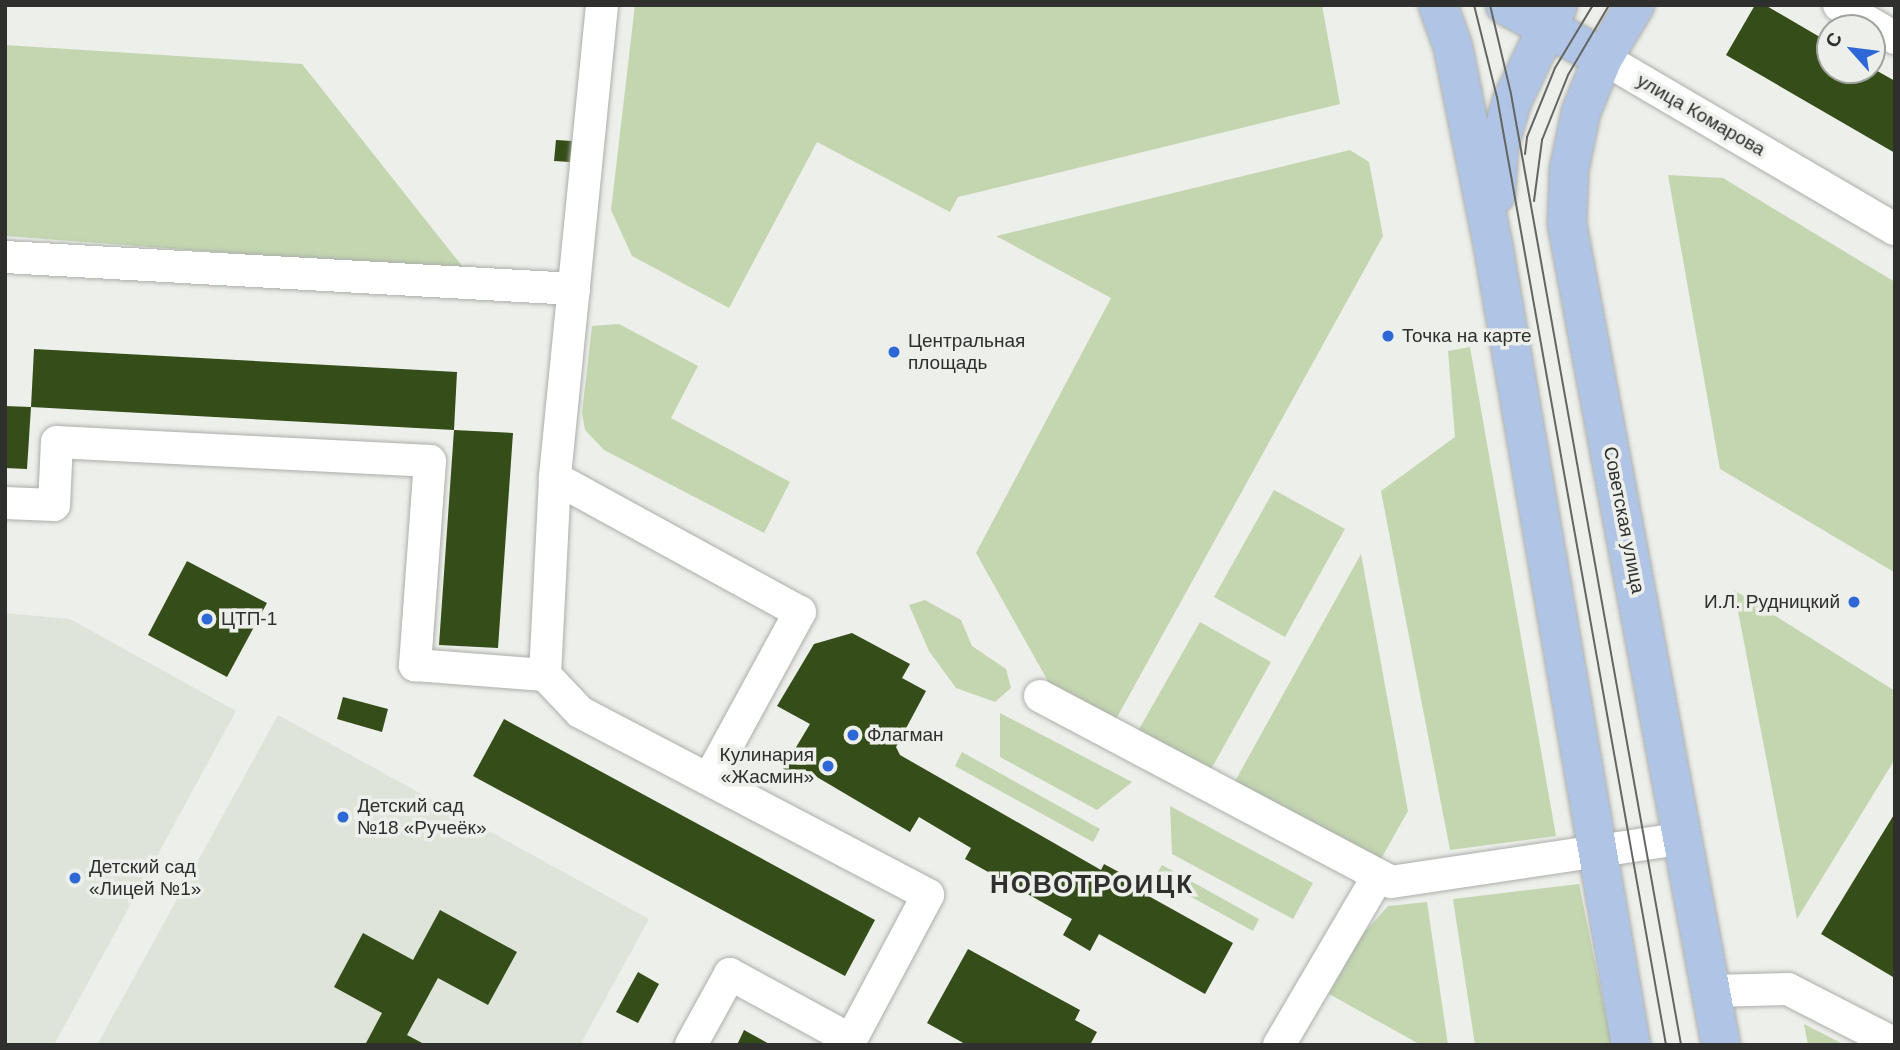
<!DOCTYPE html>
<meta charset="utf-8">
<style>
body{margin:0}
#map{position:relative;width:1900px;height:1050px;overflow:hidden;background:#edefeb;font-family:Helvetica,sans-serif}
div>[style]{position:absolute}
.built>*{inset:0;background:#dee4da}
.green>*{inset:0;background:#c3d6b0}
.building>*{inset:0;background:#354d18}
.roads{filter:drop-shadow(0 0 2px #abaeaa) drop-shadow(0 0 2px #abaeaa)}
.minor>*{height:32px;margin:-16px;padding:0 16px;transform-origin:16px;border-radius:16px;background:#fff}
.major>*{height:38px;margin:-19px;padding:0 19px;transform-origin:19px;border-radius:19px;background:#b0c4e6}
.tram>*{height:2px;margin:-1px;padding:0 1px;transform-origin:1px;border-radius:1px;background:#646663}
.dots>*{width:19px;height:19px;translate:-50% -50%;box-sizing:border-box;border:4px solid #edefeb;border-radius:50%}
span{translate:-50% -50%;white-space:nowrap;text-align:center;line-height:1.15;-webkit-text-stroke:7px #edefeb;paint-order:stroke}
.street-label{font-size:19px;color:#2f302e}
.poi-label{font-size:19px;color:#2f302e}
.left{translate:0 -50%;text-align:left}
.right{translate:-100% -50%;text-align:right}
.district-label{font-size:26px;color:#2f302e;font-weight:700;letter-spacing:2px}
.frame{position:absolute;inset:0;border:7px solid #2f302e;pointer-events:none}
.north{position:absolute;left:1816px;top:14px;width:70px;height:70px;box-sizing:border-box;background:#edefeb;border:2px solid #a1a39f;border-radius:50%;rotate:298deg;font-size:19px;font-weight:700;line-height:28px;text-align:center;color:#2f302e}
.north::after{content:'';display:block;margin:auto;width:24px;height:32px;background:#2d68d6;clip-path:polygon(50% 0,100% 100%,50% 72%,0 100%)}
</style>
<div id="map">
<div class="built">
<i style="clip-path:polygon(5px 613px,70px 619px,236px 711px,54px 1045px,5px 1045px)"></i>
<i style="clip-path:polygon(278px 715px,649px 919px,580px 1045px,97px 1045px)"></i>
</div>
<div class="green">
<i style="clip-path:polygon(635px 5px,1322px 5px,1340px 104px,958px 197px,950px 212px,817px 142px,729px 308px,632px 256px,611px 210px)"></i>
<i style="clip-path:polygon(5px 45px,302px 64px,466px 271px,5px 236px)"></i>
<i style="clip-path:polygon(1350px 150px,1369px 162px,1383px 236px,1115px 721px,1049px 683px,976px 553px,1111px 298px,996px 236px)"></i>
<i style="clip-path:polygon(1668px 175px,1723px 178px,1895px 282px,1894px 572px,1720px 469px)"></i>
<i style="clip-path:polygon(619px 324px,698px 366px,671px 418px,790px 482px,764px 533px,604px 450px,585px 430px,582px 413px,592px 326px)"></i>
<i style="clip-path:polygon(1470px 347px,1556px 836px,1450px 850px,1381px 491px,1455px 437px,1448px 351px)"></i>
<i style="clip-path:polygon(1274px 490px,1345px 529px,1285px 637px,1214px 597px)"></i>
<i style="clip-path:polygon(1361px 554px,1408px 811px,1381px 859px,1369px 857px,1234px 783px)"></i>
<i style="clip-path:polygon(1734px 590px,1895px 691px,1895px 759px,1797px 919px)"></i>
<i style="clip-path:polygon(925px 600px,961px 620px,972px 646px,1006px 669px,1011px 688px,995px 702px,956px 688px,929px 651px,909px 605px)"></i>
<i style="clip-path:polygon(1200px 622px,1271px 662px,1210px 771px,1138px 731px)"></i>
<i style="clip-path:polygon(1000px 713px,1132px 782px,1097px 810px,1000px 757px)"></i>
<i style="clip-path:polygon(962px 752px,1100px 829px,1093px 842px,955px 766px)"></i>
<i style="clip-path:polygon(1170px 806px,1313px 883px,1293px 919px,1172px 854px)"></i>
<i style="clip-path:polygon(1162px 865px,1259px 919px,1253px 931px,1155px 877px)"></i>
<i style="clip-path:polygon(1579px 884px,1612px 1045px,1475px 1045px,1453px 899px)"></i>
<i style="clip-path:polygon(1427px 902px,1448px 1045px,1421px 1045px,1329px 994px,1362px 935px,1388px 906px)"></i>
<i style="clip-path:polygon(1804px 1024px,1845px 1045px,1808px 1045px)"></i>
</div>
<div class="building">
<i style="clip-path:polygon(1755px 5px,1765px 5px,1830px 43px,1830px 70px,1872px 68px,1895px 81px,1895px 153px,1726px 55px)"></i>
<i style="clip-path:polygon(556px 140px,572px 141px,570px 162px,554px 161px)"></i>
<i style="clip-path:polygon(34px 349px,457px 372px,454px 430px,513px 433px,498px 648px,439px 645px,454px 430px,31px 407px)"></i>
<i style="clip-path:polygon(5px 406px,31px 407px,27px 469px,5px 468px)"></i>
<i style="clip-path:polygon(187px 561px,267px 603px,227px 677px,148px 635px)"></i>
<i style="clip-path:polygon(852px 633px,910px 664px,902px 678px,926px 691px,896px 747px,900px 755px,1101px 870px,1104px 864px,1130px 878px,1127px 884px,1233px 943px,1205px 994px,1099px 934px,1090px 951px,1063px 935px,1072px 919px,965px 859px,971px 848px,919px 817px,910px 832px,805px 770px,799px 779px,783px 769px,810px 724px,777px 706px,814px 644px)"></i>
<i style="clip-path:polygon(343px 697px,388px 709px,382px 732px,337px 719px)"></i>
<i style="clip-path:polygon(504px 719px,875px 920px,845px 976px,473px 776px)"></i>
<i style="clip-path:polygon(1895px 813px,1895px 974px,1893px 977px,1821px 934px)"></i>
<i style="clip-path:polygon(440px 910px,517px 952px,488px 1005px,438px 978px,407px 1035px,426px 1045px,365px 1045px,382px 1013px,334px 987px,363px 933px,413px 960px)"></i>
<i style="clip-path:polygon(968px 949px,1080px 1010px,1075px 1020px,1097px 1032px,1090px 1045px,967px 1045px,927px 1023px)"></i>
<i style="clip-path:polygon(638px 972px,659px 984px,638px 1023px,616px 1012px)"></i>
<i style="clip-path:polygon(744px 1030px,771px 1045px,737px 1045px)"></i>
</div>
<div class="roads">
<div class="minor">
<i style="left:602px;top:5px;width:475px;rotate:95.7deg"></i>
<i style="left:555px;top:478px;width:197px;rotate:92.9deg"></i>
<i style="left:545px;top:675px;width:51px;rotate:46.6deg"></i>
<i style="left:580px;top:712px;width:393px;rotate:27.7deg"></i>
<i style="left:928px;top:895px;width:164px;rotate:118deg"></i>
<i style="left:851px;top:1040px;width:138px;rotate:-151.4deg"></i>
<i style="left:730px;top:974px;width:81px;rotate:118.8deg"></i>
<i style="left:1839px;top:5px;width:65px;rotate:30.5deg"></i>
<i style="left:1603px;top:58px;width:338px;rotate:30.4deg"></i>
<i style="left:5px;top:257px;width:570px;rotate:3.22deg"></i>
<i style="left:555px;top:478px;width:279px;rotate:28.7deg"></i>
<i style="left:800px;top:612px;width:190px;rotate:118.6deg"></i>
<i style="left:5px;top:503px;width:49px;rotate:2.3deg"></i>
<i style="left:54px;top:505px;width:63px;rotate:-87.3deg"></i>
<i style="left:57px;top:442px;width:373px;rotate:2.9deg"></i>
<i style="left:430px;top:461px;width:205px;rotate:94.2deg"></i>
<i style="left:415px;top:665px;width:130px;rotate:4.4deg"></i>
<i style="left:1040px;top:696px;width:397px;rotate:27.9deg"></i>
<i style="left:1391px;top:882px;width:296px;rotate:-8.5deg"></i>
<i style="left:1711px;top:991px;width:77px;rotate:-1.5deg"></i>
<i style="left:1788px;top:989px;width:120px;rotate:27.2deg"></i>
<i style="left:1279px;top:1045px;width:196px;rotate:-59.6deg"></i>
</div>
<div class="major">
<i style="left:1438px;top:5px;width:45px;rotate:70.3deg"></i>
<i style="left:1453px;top:47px;width:202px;rotate:78.6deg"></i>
<i style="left:1493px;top:245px;width:812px;rotate:80.21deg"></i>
<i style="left:1505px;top:5px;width:111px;rotate:28.4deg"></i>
<i style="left:1635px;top:5px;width:62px;rotate:121.1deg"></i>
<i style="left:1603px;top:58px;width:58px;rotate:112.2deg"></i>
<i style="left:1581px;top:112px;width:59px;rotate:101.7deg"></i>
<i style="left:1569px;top:170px;width:54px;rotate:92.1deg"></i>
<i style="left:1567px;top:224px;width:835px;rotate:79.38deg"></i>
<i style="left:1496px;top:194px;width:49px;rotate:-86.5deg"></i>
<i style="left:1499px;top:145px;width:46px;rotate:-73.5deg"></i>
<i style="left:1512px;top:101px;width:106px;rotate:-64.4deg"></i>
</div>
</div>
<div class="tram">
<i style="left:1474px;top:5px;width:95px;rotate:76deg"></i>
<i style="left:1497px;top:97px;width:963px;rotate:79.89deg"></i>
<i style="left:1490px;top:5px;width:91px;rotate:76.7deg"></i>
<i style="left:1511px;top:94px;width:966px;rotate:79.86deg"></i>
<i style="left:1525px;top:154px;width:17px;rotate:-83deg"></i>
<i style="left:1527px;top:137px;width:74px;rotate:-67.9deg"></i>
<i style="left:1555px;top:68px;width:74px;rotate:-58.9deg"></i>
<i style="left:1534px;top:201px;width:62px;rotate:-82.5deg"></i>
<i style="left:1542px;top:140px;width:70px;rotate:-68.2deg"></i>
<i style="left:1568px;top:75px;width:81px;rotate:-59.6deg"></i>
</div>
<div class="dots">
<i style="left:1388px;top:336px;background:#2d68d6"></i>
<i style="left:894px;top:352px;background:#2d68d6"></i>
<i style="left:1854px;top:602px;background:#2d68d6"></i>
<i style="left:207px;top:619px;background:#2d68d6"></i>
<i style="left:853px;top:735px;background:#2d68d6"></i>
<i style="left:828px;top:766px;background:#2d68d6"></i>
<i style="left:343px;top:817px;background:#2d68d6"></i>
<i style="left:75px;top:878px;background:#2d68d6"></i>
</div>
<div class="street-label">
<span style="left:1701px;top:115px;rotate:30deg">улица Комарова</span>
<span style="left:1624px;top:520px;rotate:79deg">Советская улица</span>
</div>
<div class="poi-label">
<span class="left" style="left:1402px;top:336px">Точка на карте</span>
<span class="left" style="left:908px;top:352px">Центральная<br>площадь</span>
<span class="right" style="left:1840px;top:602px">И.Л. Рудницкий</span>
<span class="left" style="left:221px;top:619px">ЦТП-1</span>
<span class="left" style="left:867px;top:735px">Флагман</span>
<span class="right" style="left:814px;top:766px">Кулинария<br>«Жасмин»</span>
<span class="left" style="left:357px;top:817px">Детский сад<br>№18 «Ручеёк»</span>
<span class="left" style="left:89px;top:878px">Детский сад<br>«Лицей №1»</span>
</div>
<div class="district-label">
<span style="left:1092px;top:885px">НОВОТРОИЦК</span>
</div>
<div class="frame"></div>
<div class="north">С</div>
</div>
